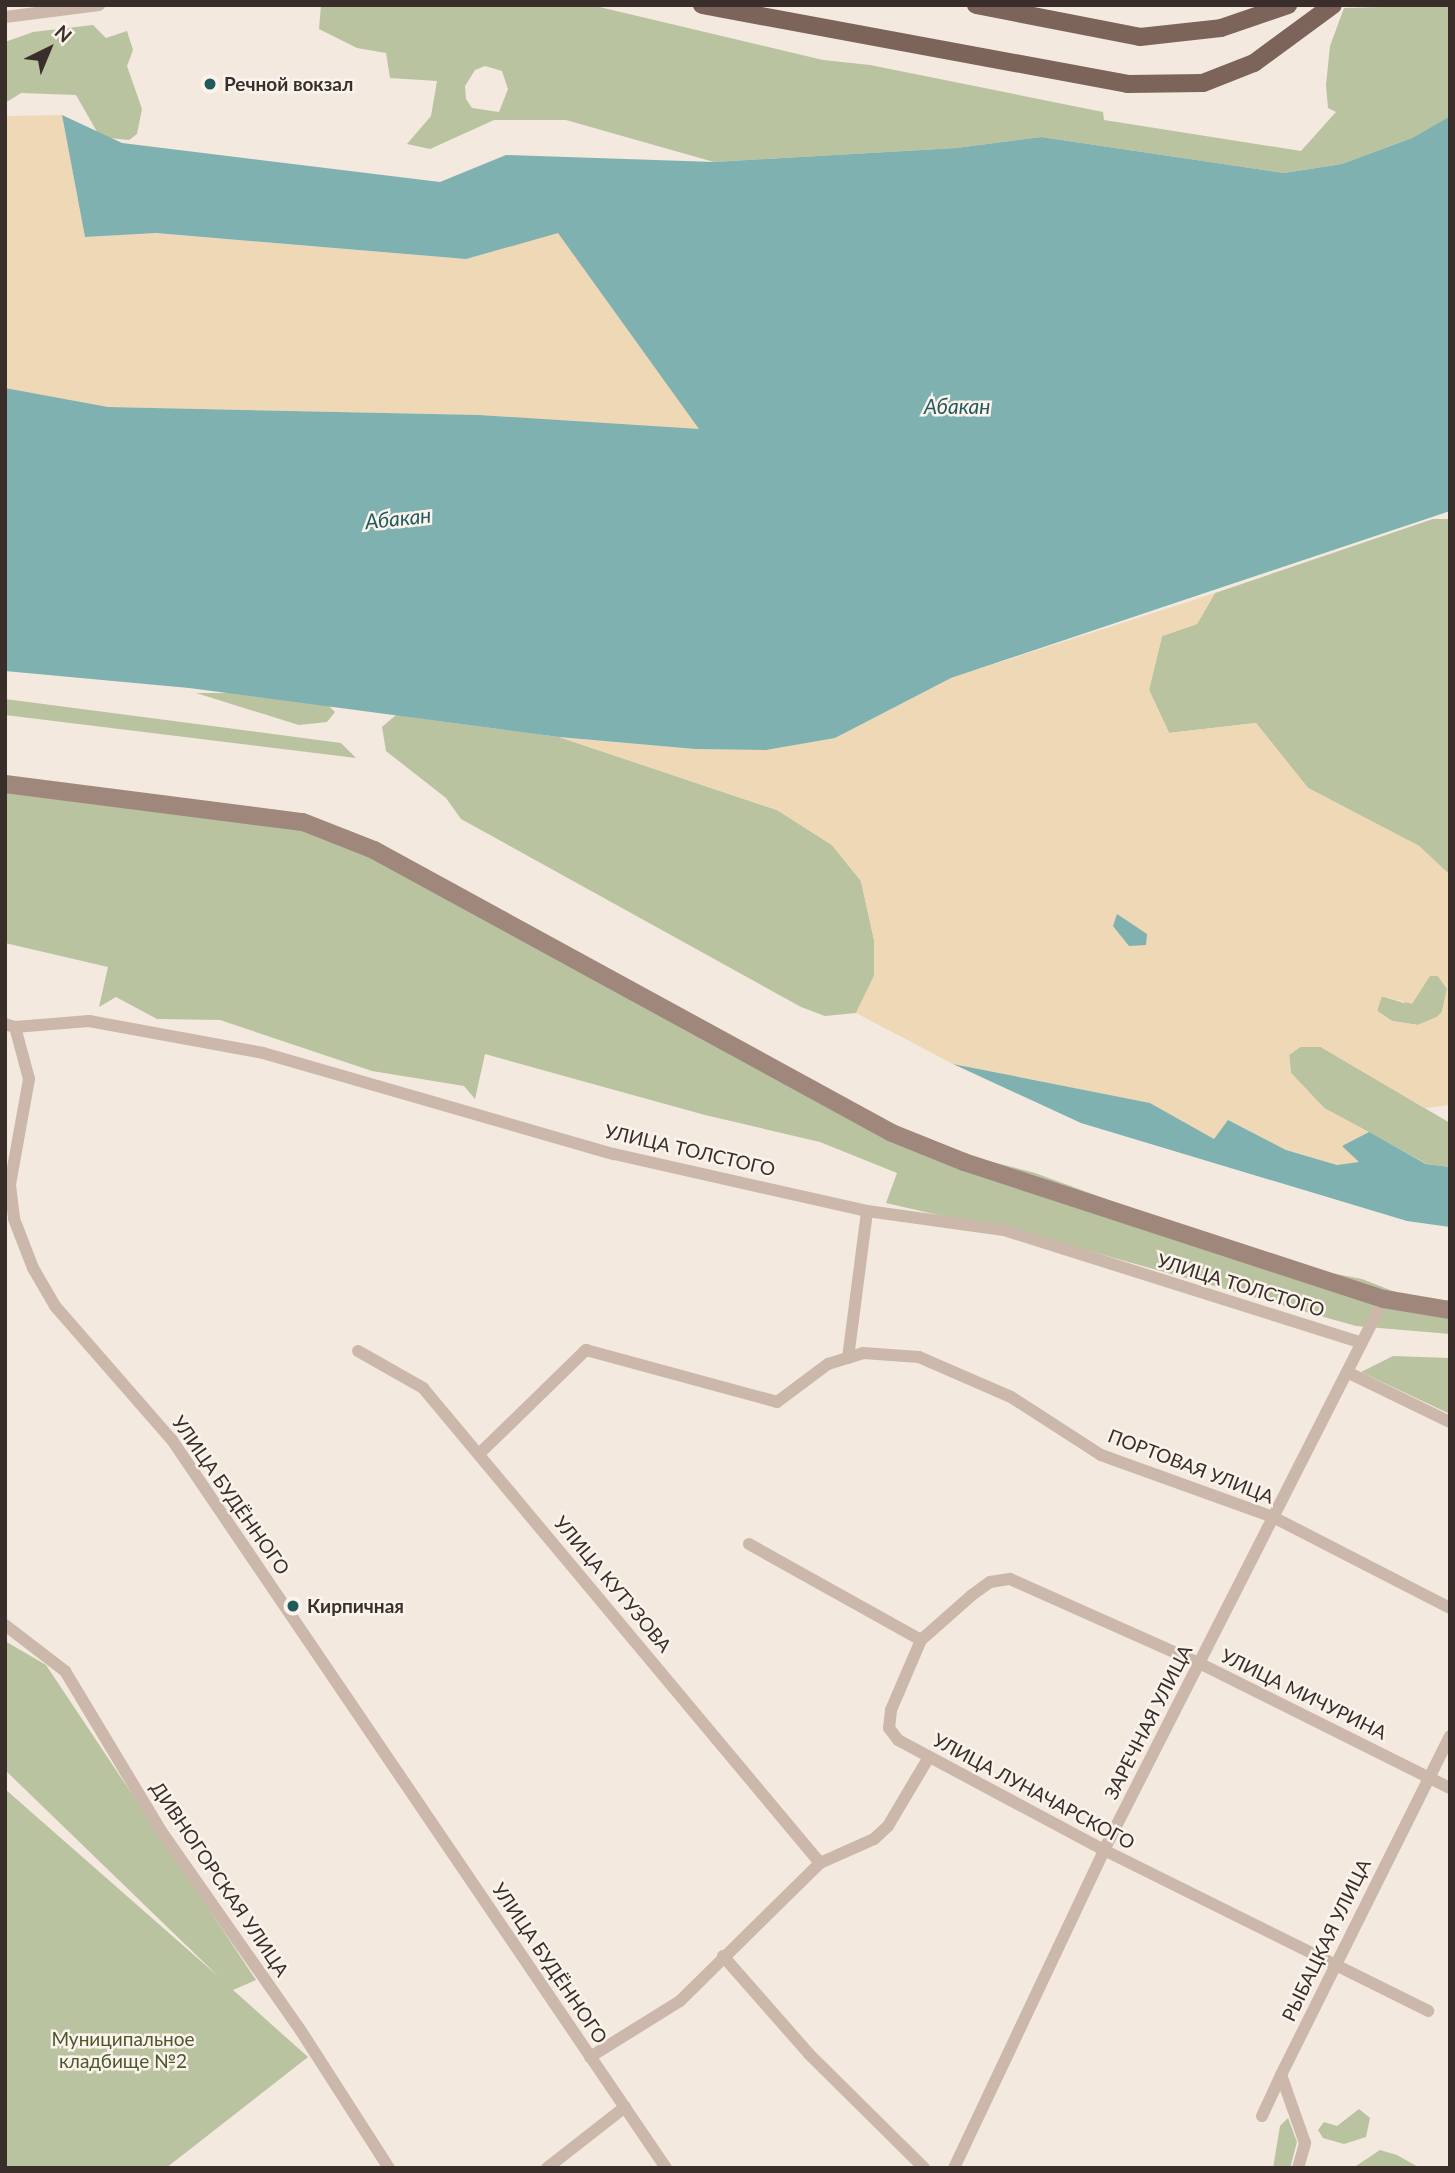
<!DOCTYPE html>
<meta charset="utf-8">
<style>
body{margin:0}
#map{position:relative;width:1455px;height:2173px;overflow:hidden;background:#f3e9df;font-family:Lato,sans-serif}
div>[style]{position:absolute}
.green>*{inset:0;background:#b9c39f}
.sand>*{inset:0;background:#eed8b6}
.water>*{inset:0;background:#7eb1b0}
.street>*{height:12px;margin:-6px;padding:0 6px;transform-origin:6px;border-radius:6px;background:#ccb8ab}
.secondary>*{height:18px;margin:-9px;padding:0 9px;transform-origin:9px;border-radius:9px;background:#a0877c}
.primary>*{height:18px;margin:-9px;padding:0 9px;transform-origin:9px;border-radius:9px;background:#7c645b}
.dots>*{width:19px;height:19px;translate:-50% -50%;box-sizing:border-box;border:4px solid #fbf3ec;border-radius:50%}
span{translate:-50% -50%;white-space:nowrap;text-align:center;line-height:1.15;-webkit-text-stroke:5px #fbf3ec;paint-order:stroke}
.poi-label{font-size:19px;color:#3a2e2a;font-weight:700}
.left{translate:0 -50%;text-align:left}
.street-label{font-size:19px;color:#3a2e2a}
.park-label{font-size:19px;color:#4b582d}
.water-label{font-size:21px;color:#1f5b5c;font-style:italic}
.frame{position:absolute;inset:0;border:7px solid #3a2e2a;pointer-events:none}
.north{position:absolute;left:14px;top:14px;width:70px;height:70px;-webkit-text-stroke:5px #fbf3ec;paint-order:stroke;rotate:43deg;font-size:19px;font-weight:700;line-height:28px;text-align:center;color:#3a2e2a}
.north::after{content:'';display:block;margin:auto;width:24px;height:32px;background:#3a2e2a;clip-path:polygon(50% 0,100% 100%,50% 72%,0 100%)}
</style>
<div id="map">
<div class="green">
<i style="clip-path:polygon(evenodd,321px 5px,591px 5px,823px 60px,870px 65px,1103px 112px,1104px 120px,1301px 151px,1336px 112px,1328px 108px,1326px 85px,1330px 46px,1344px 8px,1450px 5px,1450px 116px,1412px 138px,1342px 164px,1284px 173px,1041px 137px,956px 148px,714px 162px,566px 120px,494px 120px,430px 149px,407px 144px,431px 116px,437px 81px,390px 78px,386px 53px,357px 48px,319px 29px,321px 5px,485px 66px,502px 71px,508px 89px,499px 112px,472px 108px,466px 99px,465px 86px,475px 70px,485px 66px)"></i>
<i style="clip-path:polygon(93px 25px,106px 38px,127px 31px,133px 50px,127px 66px,142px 109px,137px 134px,129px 140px,100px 137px,76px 95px,21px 93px,5px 103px,5px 42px,33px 32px)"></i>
<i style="clip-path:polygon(1433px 519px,1450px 519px,1450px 875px,1419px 846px,1308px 788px,1256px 723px,1169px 733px,1149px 690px,1162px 636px,1197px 624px,1215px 593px)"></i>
<i style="clip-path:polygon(196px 693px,287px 693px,326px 703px,335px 712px,327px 722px,299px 725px)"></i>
<i style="clip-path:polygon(5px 699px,341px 743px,356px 758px,5px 715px)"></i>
<i style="clip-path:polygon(396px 715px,559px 737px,777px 810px,832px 845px,861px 881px,874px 940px,874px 976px,856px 1013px,825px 1016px,801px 1007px,461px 819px,446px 798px,386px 751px,382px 727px)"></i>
<i style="clip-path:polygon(5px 778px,344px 829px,938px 1148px,1035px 1173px,1284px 1264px,1362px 1279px,1423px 1303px,1450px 1300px,1450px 1334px,1356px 1326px,1061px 1243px,886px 1203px,897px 1173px,820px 1142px,705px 1115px,485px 1054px,475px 1099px,464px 1086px,372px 1071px,220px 1020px,157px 1019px,116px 997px,99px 1007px,108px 967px,5px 943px)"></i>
<i style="clip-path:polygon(1430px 976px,1438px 976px,1447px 989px,1442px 1012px,1437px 1017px,1418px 1025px,1392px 1021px,1377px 1011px,1381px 996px,1404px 1003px)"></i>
<i style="clip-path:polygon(1300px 1047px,1321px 1047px,1450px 1123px,1450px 1167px,1427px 1164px,1324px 1108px,1291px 1073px,1289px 1055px)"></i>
<i style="clip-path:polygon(1393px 1356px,1450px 1358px,1450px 1414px,1361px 1372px)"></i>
<i style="clip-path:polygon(5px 1641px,46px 1665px,256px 1980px,233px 1990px,308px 2057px,166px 2168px,5px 2168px,5px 1789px,219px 1977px,5px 1770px)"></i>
<i style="clip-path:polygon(1359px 2109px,1370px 2118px,1366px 2137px,1344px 2144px,1323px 2138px,1318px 2130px,1324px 2122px,1337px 2126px)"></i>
<i style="clip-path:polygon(1288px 2118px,1297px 2142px,1290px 2168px,1273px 2168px,1280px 2126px)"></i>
<i style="clip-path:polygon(1380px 2150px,1397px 2155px,1420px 2168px,1353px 2168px)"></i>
</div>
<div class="sand">
<i style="clip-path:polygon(62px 115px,85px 237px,156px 233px,466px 259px,558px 232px,700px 430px,479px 415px,108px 407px,5px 388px,5px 116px)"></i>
<i style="clip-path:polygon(evenodd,1215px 593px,1197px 624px,1162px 636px,1149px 690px,1169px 733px,1256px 723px,1308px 788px,1419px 846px,1450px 875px,1450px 1105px,1425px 1108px,1321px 1047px,1300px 1047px,1289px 1055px,1291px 1073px,1324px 1108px,1369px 1132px,1342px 1146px,1360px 1162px,1337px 1165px,1286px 1150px,1228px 1120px,1214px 1139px,1150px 1103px,953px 1064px,856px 1013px,874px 976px,874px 940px,861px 881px,832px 845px,777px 810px,559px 737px,695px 749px,766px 750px,835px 738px,951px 678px,1215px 593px,1430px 976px,1438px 976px,1447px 989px,1442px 1012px,1437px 1017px,1418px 1025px,1392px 1021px,1377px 1011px,1382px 996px,1412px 1004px,1430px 976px)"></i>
</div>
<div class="water">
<i style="clip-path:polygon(62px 115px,122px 143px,440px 182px,506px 155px,714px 162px,956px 148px,1041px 137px,1284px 173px,1342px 164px,1412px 138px,1450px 116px,1450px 511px,951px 678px,835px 738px,766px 750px,695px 749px,559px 737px,189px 688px,5px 671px,5px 388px,108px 407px,479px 415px,699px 429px,558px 233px,466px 259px,156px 233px,85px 237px)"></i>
<i style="clip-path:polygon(1117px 914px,1147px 934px,1146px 945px,1129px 946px,1113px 926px)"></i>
<i style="clip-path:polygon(953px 1064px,1150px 1103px,1214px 1139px,1228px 1120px,1286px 1150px,1337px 1165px,1359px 1162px,1342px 1146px,1369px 1132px,1426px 1164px,1450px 1167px,1450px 1227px,1407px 1221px,1081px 1123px)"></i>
</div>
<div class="street">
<i style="left:5px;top:17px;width:95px;rotate:-7.3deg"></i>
<i style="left:5px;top:1024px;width:10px;rotate:17deg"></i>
<i style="left:15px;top:1027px;width:74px;rotate:-4.6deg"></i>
<i style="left:89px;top:1021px;width:177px;rotate:10.4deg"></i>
<i style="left:263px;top:1053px;width:365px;rotate:16.1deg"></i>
<i style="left:614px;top:1154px;width:259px;rotate:12.7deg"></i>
<i style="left:867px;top:1211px;width:138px;rotate:7.9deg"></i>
<i style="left:1004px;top:1230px;width:375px;rotate:17.5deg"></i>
<i style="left:15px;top:1027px;width:54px;rotate:74.9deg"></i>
<i style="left:29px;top:1079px;width:108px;rotate:100.2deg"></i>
<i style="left:10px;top:1185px;width:34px;rotate:83deg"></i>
<i style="left:14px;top:1219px;width:53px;rotate:68.8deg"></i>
<i style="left:33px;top:1268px;width:44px;rotate:59.9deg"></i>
<i style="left:55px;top:1306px;width:178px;rotate:48.9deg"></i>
<i style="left:172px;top:1440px;width:880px;rotate:55.84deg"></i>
<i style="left:358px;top:1351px;width:75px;rotate:29.6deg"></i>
<i style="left:423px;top:1388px;width:619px;rotate:50.11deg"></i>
<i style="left:848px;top:1358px;width:148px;rotate:-82.6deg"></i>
<i style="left:1347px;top:1372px;width:114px;rotate:25.9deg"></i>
<i style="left:480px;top:1453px;width:148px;rotate:-44.2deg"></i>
<i style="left:586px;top:1350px;width:198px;rotate:15.2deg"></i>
<i style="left:777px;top:1402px;width:64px;rotate:-36.7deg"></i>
<i style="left:828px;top:1364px;width:21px;rotate:-17deg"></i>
<i style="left:848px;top:1358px;width:16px;rotate:-18deg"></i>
<i style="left:863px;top:1353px;width:56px;rotate:4.1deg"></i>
<i style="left:919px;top:1357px;width:100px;rotate:23.5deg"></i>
<i style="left:1011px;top:1397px;width:107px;rotate:32.8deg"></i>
<i style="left:1101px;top:1455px;width:183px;rotate:19.8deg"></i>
<i style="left:1273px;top:1517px;width:199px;rotate:27.2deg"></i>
<i style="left:749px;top:1544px;width:197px;rotate:29.2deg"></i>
<i style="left:5px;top:1625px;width:76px;rotate:37.5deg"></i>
<i style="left:65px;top:1671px;width:187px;rotate:59deg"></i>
<i style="left:161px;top:1831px;width:244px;rotate:55deg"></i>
<i style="left:301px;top:2031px;width:163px;rotate:57.3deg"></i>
<i style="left:921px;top:1640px;width:76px;rotate:113.2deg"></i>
<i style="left:891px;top:1710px;width:18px;rotate:96deg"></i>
<i style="left:889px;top:1728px;width:15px;rotate:53deg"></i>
<i style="left:898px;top:1740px;width:234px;rotate:28.1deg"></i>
<i style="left:1104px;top:1850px;width:362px;rotate:26.4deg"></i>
<i style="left:921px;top:1640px;width:68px;rotate:-41.4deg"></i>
<i style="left:972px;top:1595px;width:22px;rotate:-36deg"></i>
<i style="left:990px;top:1582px;width:20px;rotate:-9deg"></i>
<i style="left:1010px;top:1579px;width:207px;rotate:24deg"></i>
<i style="left:1199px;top:1663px;width:280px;rotate:26.5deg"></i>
<i style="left:723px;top:1956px;width:130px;rotate:48.7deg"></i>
<i style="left:809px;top:2054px;width:162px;rotate:44.7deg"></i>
<i style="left:590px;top:2057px;width:106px;rotate:-31.9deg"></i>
<i style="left:680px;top:2001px;width:197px;rotate:-44.6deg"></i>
<i style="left:820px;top:1863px;width:59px;rotate:-24deg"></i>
<i style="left:874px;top:1839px;width:19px;rotate:-43deg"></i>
<i style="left:888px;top:1826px;width:80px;rotate:-59.3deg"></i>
<i style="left:1262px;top:2116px;width:45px;rotate:-65.1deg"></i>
<i style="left:547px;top:2168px;width:99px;rotate:-38deg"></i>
<i style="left:954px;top:2168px;width:352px;rotate:-64.7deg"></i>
<i style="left:1104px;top:1850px;width:618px;rotate:-63.06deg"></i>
<i style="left:1298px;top:2168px;width:26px;rotate:-74deg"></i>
<i style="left:1305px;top:2143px;width:72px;rotate:-109.4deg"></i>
<i style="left:1281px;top:2075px;width:379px;rotate:-63.5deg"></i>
</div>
<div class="secondary">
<i style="left:5px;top:784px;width:300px;rotate:7.3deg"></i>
<i style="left:303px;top:822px;width:76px;rotate:21.5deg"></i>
<i style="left:374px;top:850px;width:590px;rotate:28.65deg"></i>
<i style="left:892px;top:1133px;width:78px;rotate:21.9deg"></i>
<i style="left:964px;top:1162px;width:442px;rotate:18.1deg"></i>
<i style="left:1384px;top:1299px;width:67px;rotate:9.5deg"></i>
</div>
<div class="primary">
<i style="left:702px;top:5px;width:433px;rotate:10.5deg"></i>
<i style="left:1128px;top:84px;width:75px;rotate:-0.8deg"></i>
<i style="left:1203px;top:83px;width:55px;rotate:-21.4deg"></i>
<i style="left:1254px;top:63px;width:98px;rotate:-36.3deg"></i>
<i style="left:976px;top:5px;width:167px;rotate:11deg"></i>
<i style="left:1140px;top:37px;width:81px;rotate:-6.3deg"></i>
<i style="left:1221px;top:28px;width:71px;rotate:-18.9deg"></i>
</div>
<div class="dots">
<i style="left:210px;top:84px;background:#1f5b5c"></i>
<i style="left:293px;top:1606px;background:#1f5b5c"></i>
</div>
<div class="poi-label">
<span class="left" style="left:224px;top:84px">Речной вокзал</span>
<span class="left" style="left:307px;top:1606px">Кирпичная</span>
</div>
<div class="street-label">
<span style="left:690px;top:1150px;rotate:13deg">УЛИЦА ТОЛСТОГО</span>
<span style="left:1241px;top:1285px;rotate:17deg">УЛИЦА ТОЛСТОГО</span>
<span style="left:1191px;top:1466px;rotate:21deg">ПОРТОВАЯ УЛИЦА</span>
<span style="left:231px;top:1495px;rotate:55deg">УЛИЦА БУДЁННОГО</span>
<span style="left:613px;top:1584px;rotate:50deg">УЛИЦА КУТУЗОВА</span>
<span style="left:1304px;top:1694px;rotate:26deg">УЛИЦА МИЧУРИНА</span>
<span style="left:1148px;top:1722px;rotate:-63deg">ЗАРЕЧНАЯ УЛИЦА</span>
<span style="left:1034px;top:1791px;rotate:28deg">УЛИЦА ЛУНАЧАРСКОГО</span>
<span style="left:220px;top:1879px;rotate:56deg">ДИВНОГОРСКАЯ УЛИЦА</span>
<span style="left:1326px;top:1940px;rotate:-64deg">РЫБАЦКАЯ УЛИЦА</span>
<span style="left:550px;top:1963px;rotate:56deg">УЛИЦА БУДЁННОГО</span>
</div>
<div class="park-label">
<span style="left:123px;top:2050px">Муниципальное<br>кладбище №2</span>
</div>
<div class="water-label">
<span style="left:957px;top:406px">Абакан</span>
<span style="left:398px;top:518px;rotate:-6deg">Абакан</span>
</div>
<div class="frame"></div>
<div class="north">N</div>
</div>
